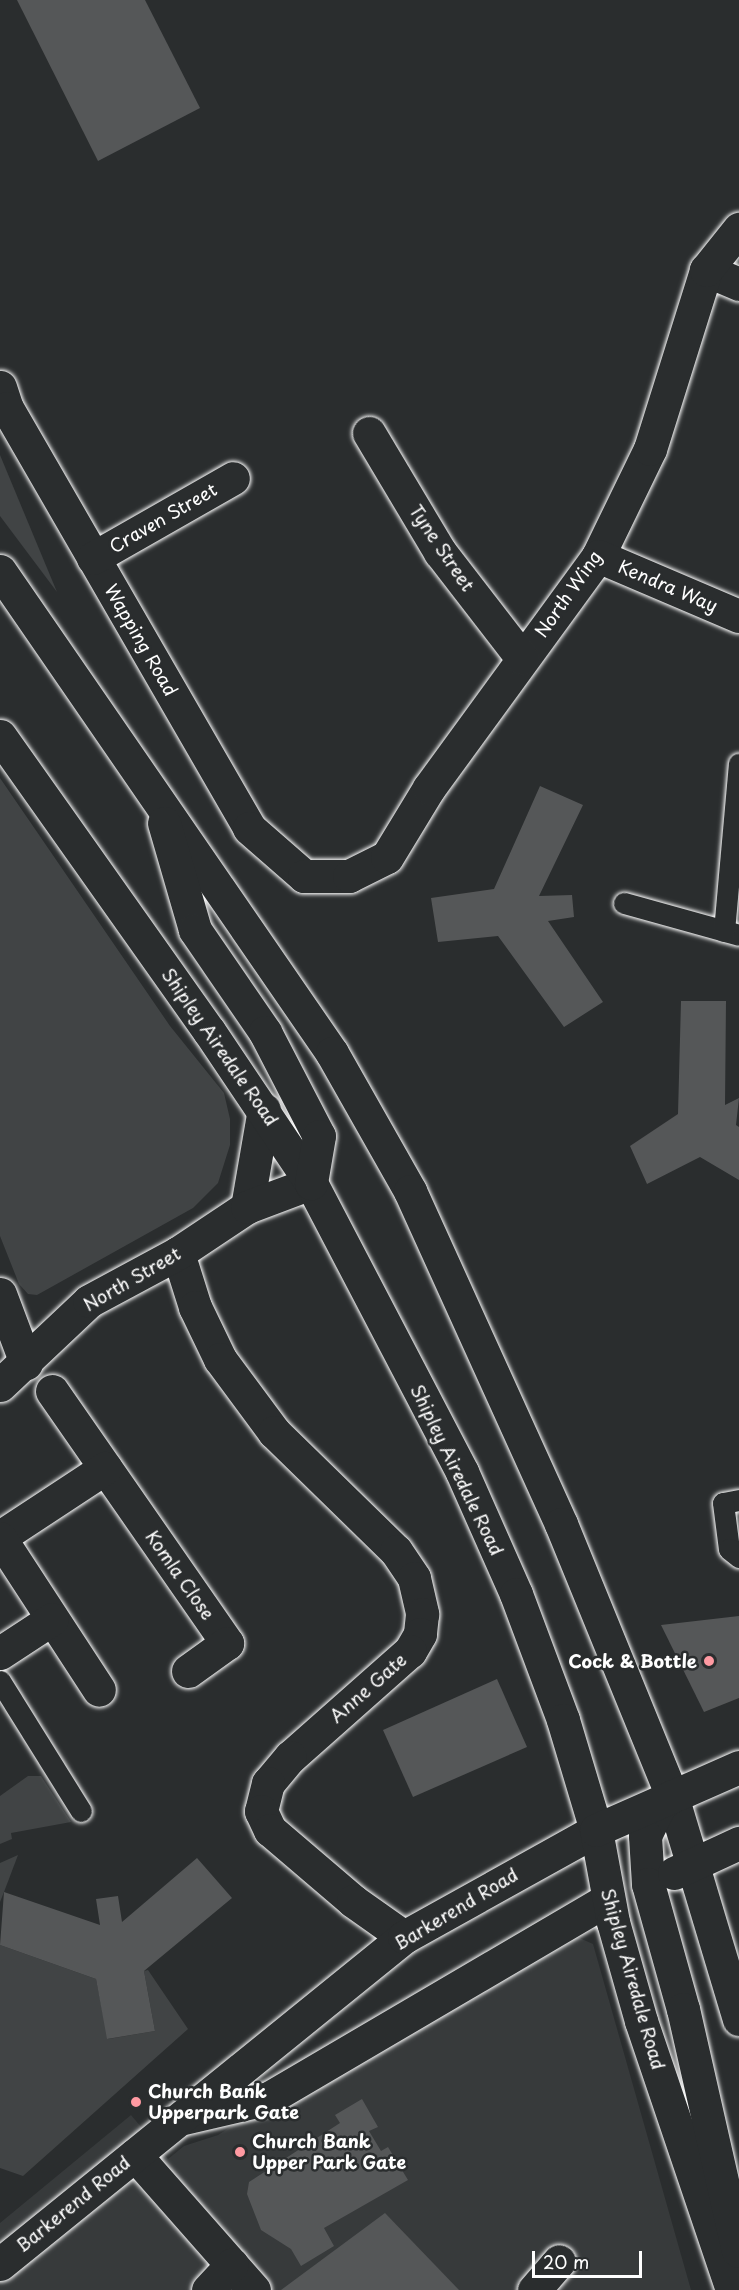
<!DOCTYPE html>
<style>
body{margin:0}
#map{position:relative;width:739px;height:2290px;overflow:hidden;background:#2a2d2e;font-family:"Playpen Sans",sans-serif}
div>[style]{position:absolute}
.built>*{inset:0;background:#373a3b}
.green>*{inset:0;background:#414445}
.building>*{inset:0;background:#555758}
.roads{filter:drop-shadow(0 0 2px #fff) drop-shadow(0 0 2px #fff)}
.service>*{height:21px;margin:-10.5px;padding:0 10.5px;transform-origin:10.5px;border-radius:10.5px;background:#2a2d2e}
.minor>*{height:33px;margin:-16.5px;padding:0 16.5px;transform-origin:16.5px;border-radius:16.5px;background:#2a2d2e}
.tertiary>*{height:33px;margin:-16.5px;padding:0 16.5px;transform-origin:16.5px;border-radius:16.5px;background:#2a2d2e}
.primary>*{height:33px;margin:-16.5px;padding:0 16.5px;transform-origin:16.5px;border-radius:16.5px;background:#2a2d2e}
.dots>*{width:16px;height:16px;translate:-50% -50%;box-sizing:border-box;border:3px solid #2a2d2e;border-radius:50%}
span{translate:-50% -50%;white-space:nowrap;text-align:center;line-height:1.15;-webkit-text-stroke:5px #2a2d2e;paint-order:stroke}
.street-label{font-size:18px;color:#fff}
.poi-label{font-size:18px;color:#fff;font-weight:700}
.right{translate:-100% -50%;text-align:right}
.left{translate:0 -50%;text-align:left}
.scale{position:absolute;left:532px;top:2251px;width:110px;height:27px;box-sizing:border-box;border:3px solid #fff;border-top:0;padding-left:8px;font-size:18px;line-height:21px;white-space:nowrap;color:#fff;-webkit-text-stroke:4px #2a2d2e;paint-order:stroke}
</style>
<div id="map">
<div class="built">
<i style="clip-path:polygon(568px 1933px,593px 1944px,691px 2290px,0 2290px,0 2223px,131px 2115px,168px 2159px,184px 2146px,218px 2135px,496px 1960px)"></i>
</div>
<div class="green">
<i style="clip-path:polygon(0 455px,57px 592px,0 516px)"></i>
<i style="clip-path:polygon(0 778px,170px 1026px,224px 1093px,230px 1119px,230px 1145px,218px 1183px,193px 1208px,37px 1295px,28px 1294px,19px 1284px,0 1236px)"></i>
<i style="clip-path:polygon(28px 1776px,41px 1776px,71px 1822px,11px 1833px,12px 1839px,0 1844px,0 1796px)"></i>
<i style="clip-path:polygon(18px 1855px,4px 1892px,0 1902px,0 1863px)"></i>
<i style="clip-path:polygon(0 1945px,96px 1979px,108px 2039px,155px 2031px,144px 1971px,148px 1970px,188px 2029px,23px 2176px,0 2168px)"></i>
</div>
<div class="building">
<i style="clip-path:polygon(17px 0,145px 0,200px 108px,98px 161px)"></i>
<i style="clip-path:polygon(540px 786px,583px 805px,539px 896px,572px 895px,574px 917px,548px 921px,603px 1002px,564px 1027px,498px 936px,438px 942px,431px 898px,494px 889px)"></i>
<i style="clip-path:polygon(681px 1001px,726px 1001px,725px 1105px,739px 1098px,736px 1125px,739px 1127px,739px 1180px,700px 1157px,647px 1184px,630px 1146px,678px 1114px)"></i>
<i style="clip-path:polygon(739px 1616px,739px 1698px,704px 1712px,661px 1625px)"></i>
<i style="clip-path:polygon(497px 1679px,527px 1747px,413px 1797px,383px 1730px)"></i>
<i style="clip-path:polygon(197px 1858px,232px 1898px,144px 1971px,155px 2031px,107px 2039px,96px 1979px,0 1945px,4px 1892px,100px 1925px,96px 1899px,118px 1896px,122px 1922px)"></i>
<i style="clip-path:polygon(362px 2099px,378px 2127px,369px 2131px,381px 2151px,388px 2147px,408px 2180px,324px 2228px,334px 2246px,301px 2266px,291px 2249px,261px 2230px,247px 2194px,249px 2182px,340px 2123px,335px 2115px)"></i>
<i style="clip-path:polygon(385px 2213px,459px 2290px,281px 2290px)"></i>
</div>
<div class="roads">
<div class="service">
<i style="left:624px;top:903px;width:119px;rotate:15.5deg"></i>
<i style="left:724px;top:931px;width:168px;rotate:-84.9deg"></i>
<i style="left:739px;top:1500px;width:16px;rotate:169deg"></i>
<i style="left:723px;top:1503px;width:46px;rotate:82.6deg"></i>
<i style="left:729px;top:1549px;width:13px;rotate:39deg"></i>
<i style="left:0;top:1681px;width:153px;rotate:58.1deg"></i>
</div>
<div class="minor">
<i style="left:706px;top:270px;width:36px;rotate:23deg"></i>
<i style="left:0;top:387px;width:22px;rotate:72deg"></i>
<i style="left:7px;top:408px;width:485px;rotate:60deg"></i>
<i style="left:249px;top:828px;width:73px;rotate:41.1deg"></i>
<i style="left:304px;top:876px;width:45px"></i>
<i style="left:349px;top:876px;width:42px;rotate:-26.6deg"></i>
<i style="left:387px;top:857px;width:81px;rotate:-58.7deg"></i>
<i style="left:429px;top:788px;width:287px;rotate:-53.9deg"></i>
<i style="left:598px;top:556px;width:119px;rotate:-64.1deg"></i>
<i style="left:650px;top:449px;width:188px;rotate:-72.6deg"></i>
<i style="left:706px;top:270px;width:53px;rotate:-51.2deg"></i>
<i style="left:369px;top:433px;width:139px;rotate:59.2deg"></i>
<i style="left:440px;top:552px;width:134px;rotate:52.3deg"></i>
<i style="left:598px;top:556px;width:153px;rotate:23.1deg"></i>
<i style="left:93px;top:558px;width:161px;rotate:-29.7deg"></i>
<i style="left:247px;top:1207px;width:99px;rotate:-80.2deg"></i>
<i style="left:178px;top:1253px;width:57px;rotate:72.5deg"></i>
<i style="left:195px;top:1307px;width:58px;rotate:64.3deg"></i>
<i style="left:220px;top:1359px;width:91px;rotate:53.5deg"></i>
<i style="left:274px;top:1432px;width:170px;rotate:44.3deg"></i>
<i style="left:396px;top:1551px;width:32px;rotate:56deg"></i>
<i style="left:414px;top:1578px;width:37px;rotate:77deg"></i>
<i style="left:422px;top:1614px;width:20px;rotate:96deg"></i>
<i style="left:420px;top:1634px;width:20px;rotate:120deg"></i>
<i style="left:410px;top:1651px;width:160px;rotate:138.5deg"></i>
<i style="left:290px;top:1757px;width:34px;rotate:130deg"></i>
<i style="left:268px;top:1783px;width:29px;rotate:104deg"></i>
<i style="left:261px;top:1811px;width:21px;rotate:65deg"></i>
<i style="left:270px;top:1830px;width:109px;rotate:40.5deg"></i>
<i style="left:353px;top:1901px;width:62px;rotate:35.2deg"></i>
<i style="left:0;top:1294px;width:74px;rotate:69.4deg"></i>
<i style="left:0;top:1385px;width:122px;rotate:-43.3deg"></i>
<i style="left:89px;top:1301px;width:101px;rotate:-28.3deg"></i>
<i style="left:178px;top:1253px;width:83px;rotate:-33.7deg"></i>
<i style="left:247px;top:1207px;width:68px;rotate:-20.6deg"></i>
<i style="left:52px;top:1391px;width:307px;rotate:55.2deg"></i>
<i style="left:227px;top:1643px;width:48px;rotate:144.3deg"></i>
<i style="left:0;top:1537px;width:126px;rotate:-33.3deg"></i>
<i style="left:0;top:1538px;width:181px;rotate:56.9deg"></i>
<i style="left:0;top:1653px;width:62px;rotate:-33.2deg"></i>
<i style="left:135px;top:2155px;width:180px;rotate:48.6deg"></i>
<i style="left:208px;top:2290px;width:35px;rotate:-47deg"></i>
<i style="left:534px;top:2290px;width:38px;rotate:-49deg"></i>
</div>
<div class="tertiary">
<i style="left:184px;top:2118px;width:87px;rotate:-13.2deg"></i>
<i style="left:269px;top:2098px;width:393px;rotate:-30.4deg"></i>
<i style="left:0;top:2264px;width:520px;rotate:-38.99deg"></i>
<i style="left:404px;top:1937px;width:220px;rotate:-29.1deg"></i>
</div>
<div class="primary">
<i style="left:0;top:571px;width:585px;rotate:55.44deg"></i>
<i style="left:332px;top:1053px;width:159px;rotate:60.5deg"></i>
<i style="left:410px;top:1191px;width:366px;rotate:65.6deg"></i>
<i style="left:561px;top:1524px;width:294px;rotate:67.8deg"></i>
<i style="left:672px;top:1796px;width:233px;rotate:73.3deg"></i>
<i style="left:0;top:736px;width:362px;rotate:54.7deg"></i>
<i style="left:209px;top:1031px;width:183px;rotate:56.1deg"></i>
<i style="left:311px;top:1183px;width:326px;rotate:62.4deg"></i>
<i style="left:462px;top:1472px;width:133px;rotate:66.1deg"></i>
<i style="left:516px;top:1594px;width:134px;rotate:69.5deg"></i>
<i style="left:563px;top:1720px;width:115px;rotate:73.3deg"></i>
<i style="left:596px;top:1830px;width:94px;rotate:79.5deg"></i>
<i style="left:613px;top:1922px;width:103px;rotate:74.2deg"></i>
<i style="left:641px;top:2021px;width:284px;rotate:71.3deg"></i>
<i style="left:164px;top:823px;width:111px;rotate:73.8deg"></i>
<i style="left:195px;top:930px;width:124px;rotate:55.5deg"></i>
<i style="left:265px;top:1032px;width:117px;rotate:62.6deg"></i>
<i style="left:319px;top:1136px;width:48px;rotate:99.7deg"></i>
<i style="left:672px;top:1796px;width:15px;rotate:143deg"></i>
<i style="left:660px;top:1805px;width:34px;rotate:116deg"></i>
<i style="left:645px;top:1836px;width:48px;rotate:86.4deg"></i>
<i style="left:648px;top:1884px;width:130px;rotate:74.4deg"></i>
<i style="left:683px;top:2009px;width:248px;rotate:77.2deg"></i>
<i style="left:596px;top:1830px;width:156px;rotate:-23.8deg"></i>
<i style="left:674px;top:1873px;width:72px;rotate:-24.8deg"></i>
</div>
</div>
<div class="dots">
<i style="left:709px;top:1661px;background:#ff9aa2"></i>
<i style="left:136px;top:2102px;background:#ff9aa2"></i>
<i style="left:240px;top:2152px;background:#ff9aa2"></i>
</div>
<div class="street-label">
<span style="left:163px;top:518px;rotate:-30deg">Craven Street</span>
<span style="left:442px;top:548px;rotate:56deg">Tyne Street</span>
<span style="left:668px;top:586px;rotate:23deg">Kendra Way</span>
<span style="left:568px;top:594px;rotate:-55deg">North Wing</span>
<span style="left:141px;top:640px;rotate:60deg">Wapping Road</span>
<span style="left:220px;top:1047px;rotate:55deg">Shipley Airedale Road</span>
<span style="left:132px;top:1279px;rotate:-30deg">North Street</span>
<span style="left:457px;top:1470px;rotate:64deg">Shipley Airedale Road</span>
<span style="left:180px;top:1575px;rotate:55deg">Komla Close</span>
<span style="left:368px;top:1688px;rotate:-41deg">Anne Gate</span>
<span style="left:456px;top:1909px;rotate:-31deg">Barkerend Road</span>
<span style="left:633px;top:1979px;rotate:74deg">Shipley Airedale Road</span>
<span style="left:73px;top:2204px;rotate:-39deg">Barkerend Road</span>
</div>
<div class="poi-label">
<span class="right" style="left:697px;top:1661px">Cock &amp; Bottle</span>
<span class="left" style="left:148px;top:2102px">Church Bank<br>Upperpark Gate</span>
<span class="left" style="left:252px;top:2152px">Church Bank<br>Upper Park Gate</span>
</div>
<div class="scale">20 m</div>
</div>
